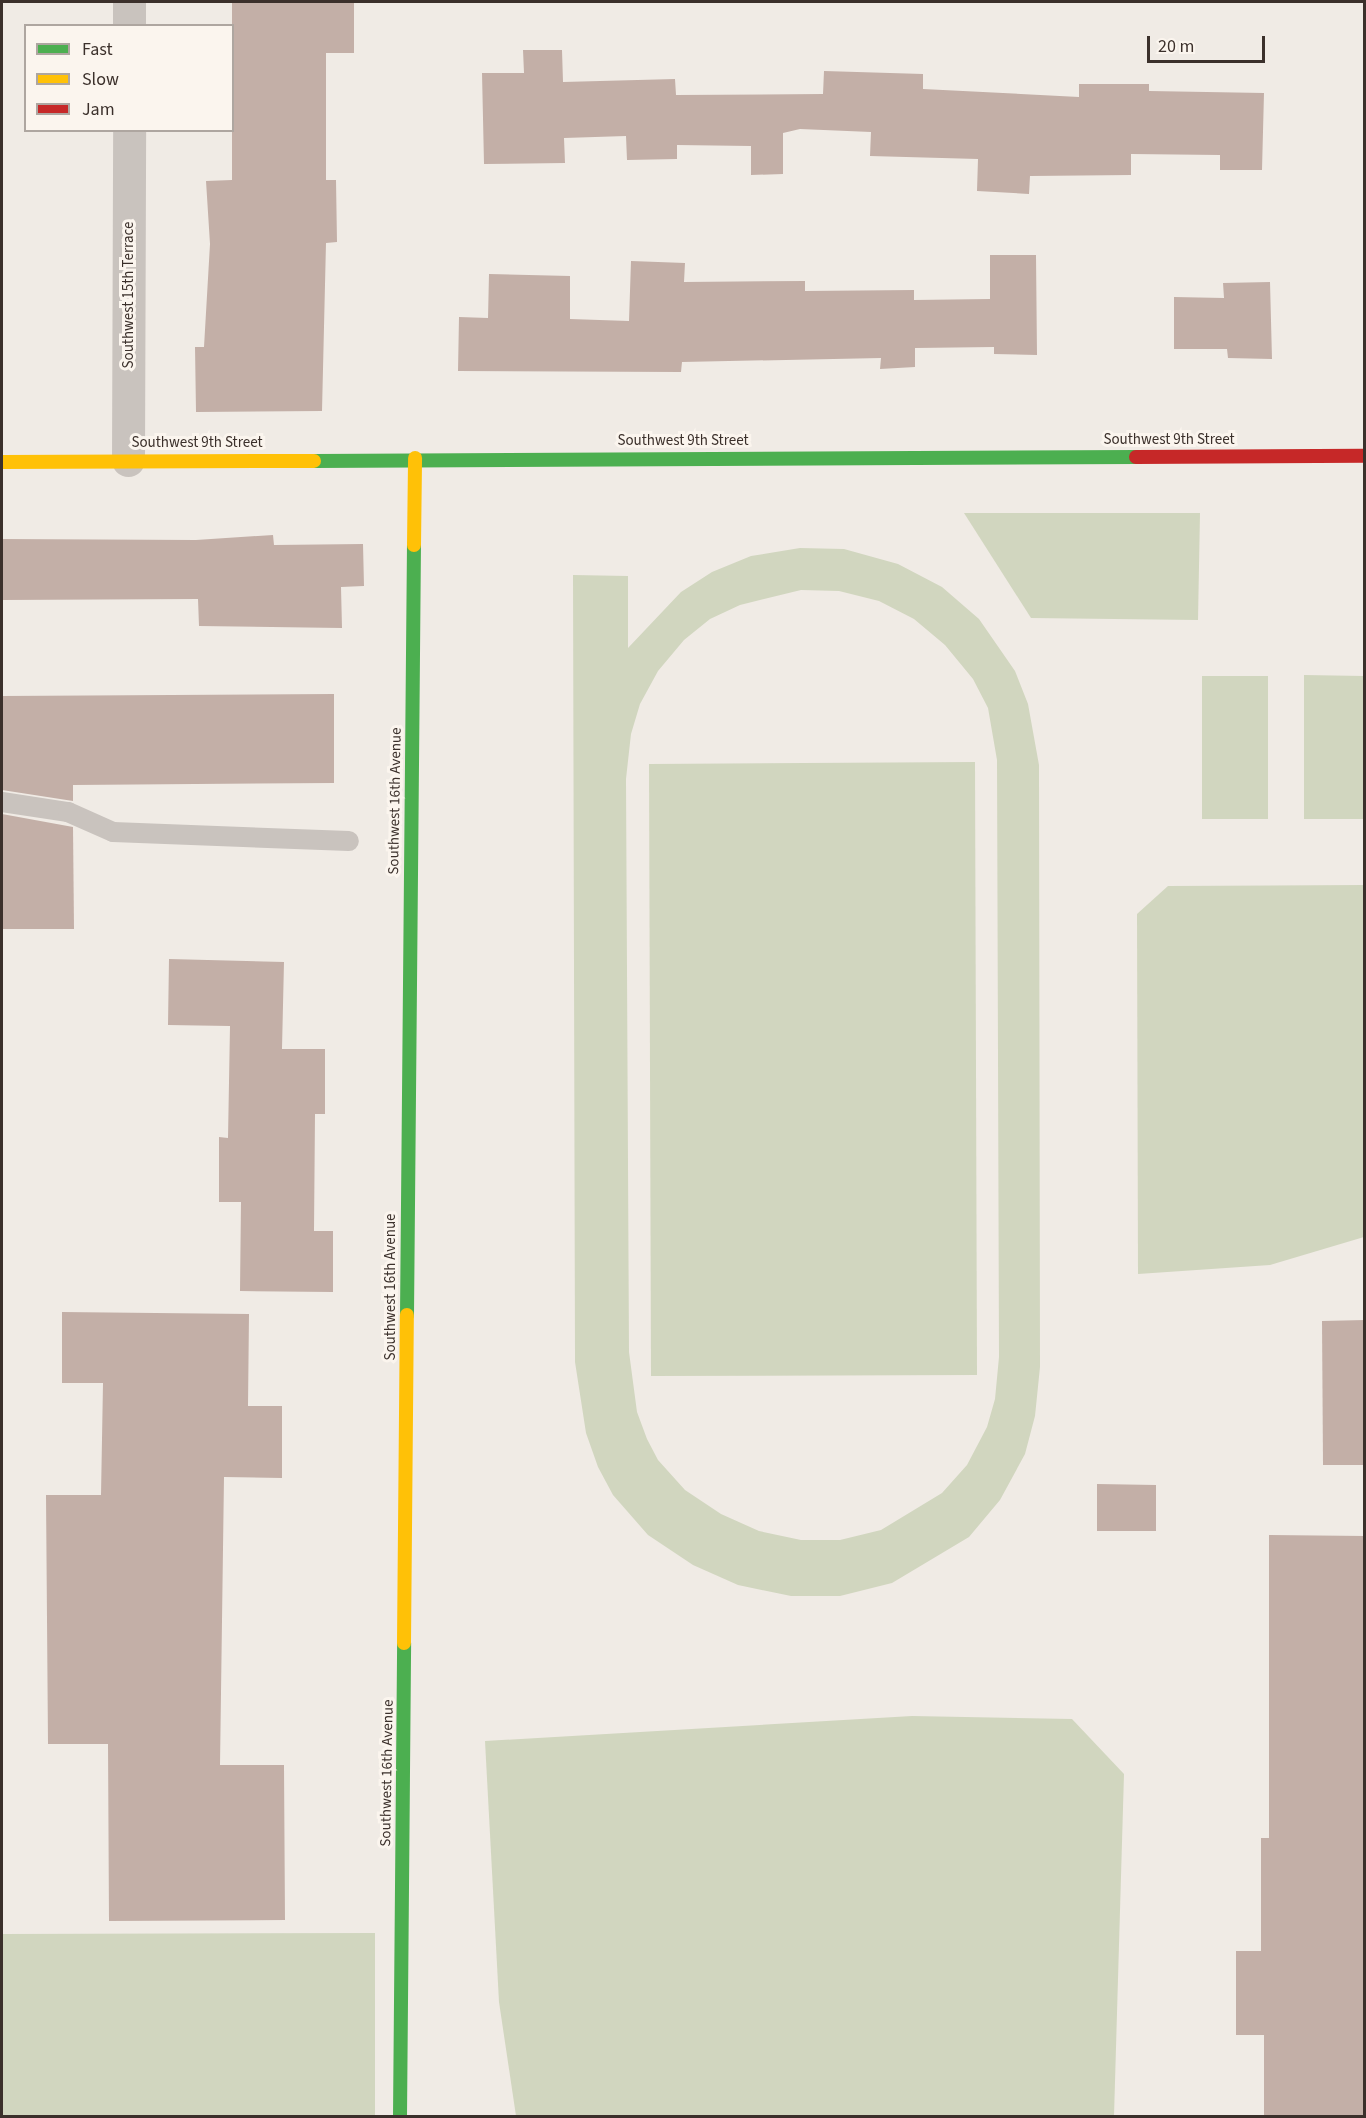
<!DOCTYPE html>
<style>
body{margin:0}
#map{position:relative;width:1366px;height:2118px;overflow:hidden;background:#f0ebe5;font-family:"Source Sans 3",sans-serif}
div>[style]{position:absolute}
.green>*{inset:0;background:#d1d6bf}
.building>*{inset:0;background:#c3afa7}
.lane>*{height:20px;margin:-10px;padding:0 10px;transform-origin:10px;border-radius:10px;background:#c9c3be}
.street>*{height:33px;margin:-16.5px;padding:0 16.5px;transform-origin:16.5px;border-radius:16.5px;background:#c9c3be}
.fast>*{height:14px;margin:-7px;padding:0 7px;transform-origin:7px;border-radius:7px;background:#4caf50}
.slow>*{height:14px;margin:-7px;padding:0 7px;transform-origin:7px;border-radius:7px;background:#ffc107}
.jam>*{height:14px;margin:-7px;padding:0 7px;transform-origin:7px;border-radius:7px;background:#c62828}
span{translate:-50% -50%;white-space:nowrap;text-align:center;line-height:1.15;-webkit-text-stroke:6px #fbf5ee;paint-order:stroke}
.street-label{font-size:15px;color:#3b302b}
.frame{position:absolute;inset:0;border:3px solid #3b302b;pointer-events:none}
.legend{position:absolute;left:24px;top:24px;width:210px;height:108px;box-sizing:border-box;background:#fbf5ee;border:2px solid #aea6a0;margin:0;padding:8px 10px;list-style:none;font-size:18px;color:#3b302b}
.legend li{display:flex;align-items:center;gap:12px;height:30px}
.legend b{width:30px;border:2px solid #aea6a0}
.scale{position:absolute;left:1147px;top:36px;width:118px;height:27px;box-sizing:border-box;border:3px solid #3b302b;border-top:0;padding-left:8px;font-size:18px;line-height:21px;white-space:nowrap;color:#3b302b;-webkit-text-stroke:4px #fbf5ee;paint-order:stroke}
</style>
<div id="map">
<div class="green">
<i style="clip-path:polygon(964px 513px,1200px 513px,1198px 620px,1031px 618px)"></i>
<i style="clip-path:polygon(evenodd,800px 548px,844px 549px,898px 564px,942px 587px,979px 619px,1015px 671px,1028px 704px,1039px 765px,1040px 1367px,1035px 1416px,1025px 1454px,1000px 1500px,969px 1537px,892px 1583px,840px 1596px,791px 1596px,738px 1585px,693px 1565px,648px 1535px,613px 1495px,598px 1467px,586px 1433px,575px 1362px,573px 575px,628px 576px,628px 648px,681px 592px,712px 572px,751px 556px,800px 548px,801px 590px,839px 591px,879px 601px,914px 619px,945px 645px,973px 679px,988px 708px,997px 760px,999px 1357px,995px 1399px,987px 1427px,967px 1465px,942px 1493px,881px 1530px,840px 1540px,801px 1540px,759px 1531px,721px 1514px,685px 1490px,658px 1460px,647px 1439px,637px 1412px,629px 1352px,626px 779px,631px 734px,640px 704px,658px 671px,684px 640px,710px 619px,740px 605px,801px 590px)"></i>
<i style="clip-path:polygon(1304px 675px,1364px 676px,1364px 819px,1304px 819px)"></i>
<i style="clip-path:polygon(1202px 676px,1268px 676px,1268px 819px,1202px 819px)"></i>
<i style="clip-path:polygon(975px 762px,977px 1375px,651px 1376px,649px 764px)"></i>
<i style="clip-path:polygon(1364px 885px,1364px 1237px,1270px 1265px,1138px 1274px,1137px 914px,1168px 886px)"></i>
<i style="clip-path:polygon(912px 1716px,1072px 1719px,1124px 1774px,1114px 2116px,516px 2116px,499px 2002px,485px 1741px)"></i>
<i style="clip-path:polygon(375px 1933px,375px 2115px,2px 2115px,2px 1934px)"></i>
</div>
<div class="building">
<i style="clip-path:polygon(232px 2px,354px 2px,354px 53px,326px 53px,326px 180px,336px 180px,337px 242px,326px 243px,322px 411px,196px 412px,195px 347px,204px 347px,210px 244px,206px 181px,232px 180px)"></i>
<i style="clip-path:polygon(523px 50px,562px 50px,563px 82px,675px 79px,676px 95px,823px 94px,824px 71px,923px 74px,923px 89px,1079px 97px,1079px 84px,1149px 84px,1149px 91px,1264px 93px,1262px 170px,1220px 170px,1220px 155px,1131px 154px,1131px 175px,1030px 176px,1029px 194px,977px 191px,978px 159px,870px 156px,871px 132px,800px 129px,783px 133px,783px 174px,751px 175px,751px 146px,677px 145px,677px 159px,627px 160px,626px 136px,564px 138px,565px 163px,484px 164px,482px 73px,524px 73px)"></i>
<i style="clip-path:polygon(990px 255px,1036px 255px,1037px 355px,994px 354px,994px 347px,915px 348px,915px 367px,880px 369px,881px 358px,682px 362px,681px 372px,458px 371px,459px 317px,488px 318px,489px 274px,570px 276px,570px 319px,629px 321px,631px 261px,685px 263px,684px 282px,805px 281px,805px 291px,914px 290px,914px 300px,990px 299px)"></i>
<i style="clip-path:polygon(1270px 282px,1272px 359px,1228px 358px,1227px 349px,1174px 349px,1174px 297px,1224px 298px,1223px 283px)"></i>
<i style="clip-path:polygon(273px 535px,274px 545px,363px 544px,364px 586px,341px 587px,342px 628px,199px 626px,198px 599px,2px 600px,2px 539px,196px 540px)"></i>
<i style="clip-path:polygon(334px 694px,334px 783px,73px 785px,73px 801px,2px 790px,2px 696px)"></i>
<i style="clip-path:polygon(2px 814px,73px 827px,74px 929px,2px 929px)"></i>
<i style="clip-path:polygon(169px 959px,284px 962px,282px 1049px,325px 1049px,325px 1114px,315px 1114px,314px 1231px,333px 1231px,333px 1292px,240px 1291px,241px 1202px,219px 1202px,219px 1137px,228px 1138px,230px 1026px,168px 1025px)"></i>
<i style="clip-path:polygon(62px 1312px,249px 1314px,248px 1406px,282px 1406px,282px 1478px,224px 1477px,220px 1765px,284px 1765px,285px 1920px,109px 1921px,108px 1744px,48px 1744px,46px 1495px,101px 1495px,103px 1383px,62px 1383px)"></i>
<i style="clip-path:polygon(1365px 1320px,1365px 1465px,1323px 1465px,1322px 1321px)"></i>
<i style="clip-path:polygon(1097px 1484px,1156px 1485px,1156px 1531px,1097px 1531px)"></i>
<i style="clip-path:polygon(1269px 1535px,1365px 1536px,1365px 2116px,1264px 2116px,1264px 2035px,1236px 2035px,1236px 1951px,1261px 1951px,1261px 1838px,1269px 1838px)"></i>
</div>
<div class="lane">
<i style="left:2px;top:802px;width:67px;rotate:8.6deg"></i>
<i style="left:68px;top:812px;width:49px;rotate:24deg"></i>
<i style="left:113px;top:832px;width:236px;rotate:2.2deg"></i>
</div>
<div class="street">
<i style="left:129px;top:26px;width:24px;rotate:-90deg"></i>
<i style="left:128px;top:460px;width:330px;rotate:-89.8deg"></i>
</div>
<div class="fast">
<i style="left:314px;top:461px;width:822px;rotate:-0.28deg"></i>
<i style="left:407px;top:1315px;width:770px;rotate:-89.48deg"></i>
<i style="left:400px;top:2116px;width:473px;rotate:-89.5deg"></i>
</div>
<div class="slow">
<i style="left:2px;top:462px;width:312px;rotate:-0.2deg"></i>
<i style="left:414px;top:545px;width:87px;rotate:-89.3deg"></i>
<i style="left:404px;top:1643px;width:328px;rotate:-89.5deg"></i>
</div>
<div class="jam">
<i style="left:1136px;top:457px;width:228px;rotate:-0.3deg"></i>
</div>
<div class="street-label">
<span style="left:129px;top:295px;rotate:-90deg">Southwest 15th Terrace</span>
<span style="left:1169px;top:440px">Southwest 9th Street</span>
<span style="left:683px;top:441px">Southwest 9th Street</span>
<span style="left:197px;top:443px">Southwest 9th Street</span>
<span style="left:395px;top:801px;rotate:-89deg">Southwest 16th Avenue</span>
<span style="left:391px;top:1287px;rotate:-90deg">Southwest 16th Avenue</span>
<span style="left:387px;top:1773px;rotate:-89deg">Southwest 16th Avenue</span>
</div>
<div class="frame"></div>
<ul class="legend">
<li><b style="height:8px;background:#4caf50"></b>Fast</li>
<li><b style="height:8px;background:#ffc107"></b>Slow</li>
<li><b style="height:8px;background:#c62828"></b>Jam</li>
</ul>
<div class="scale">20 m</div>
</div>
